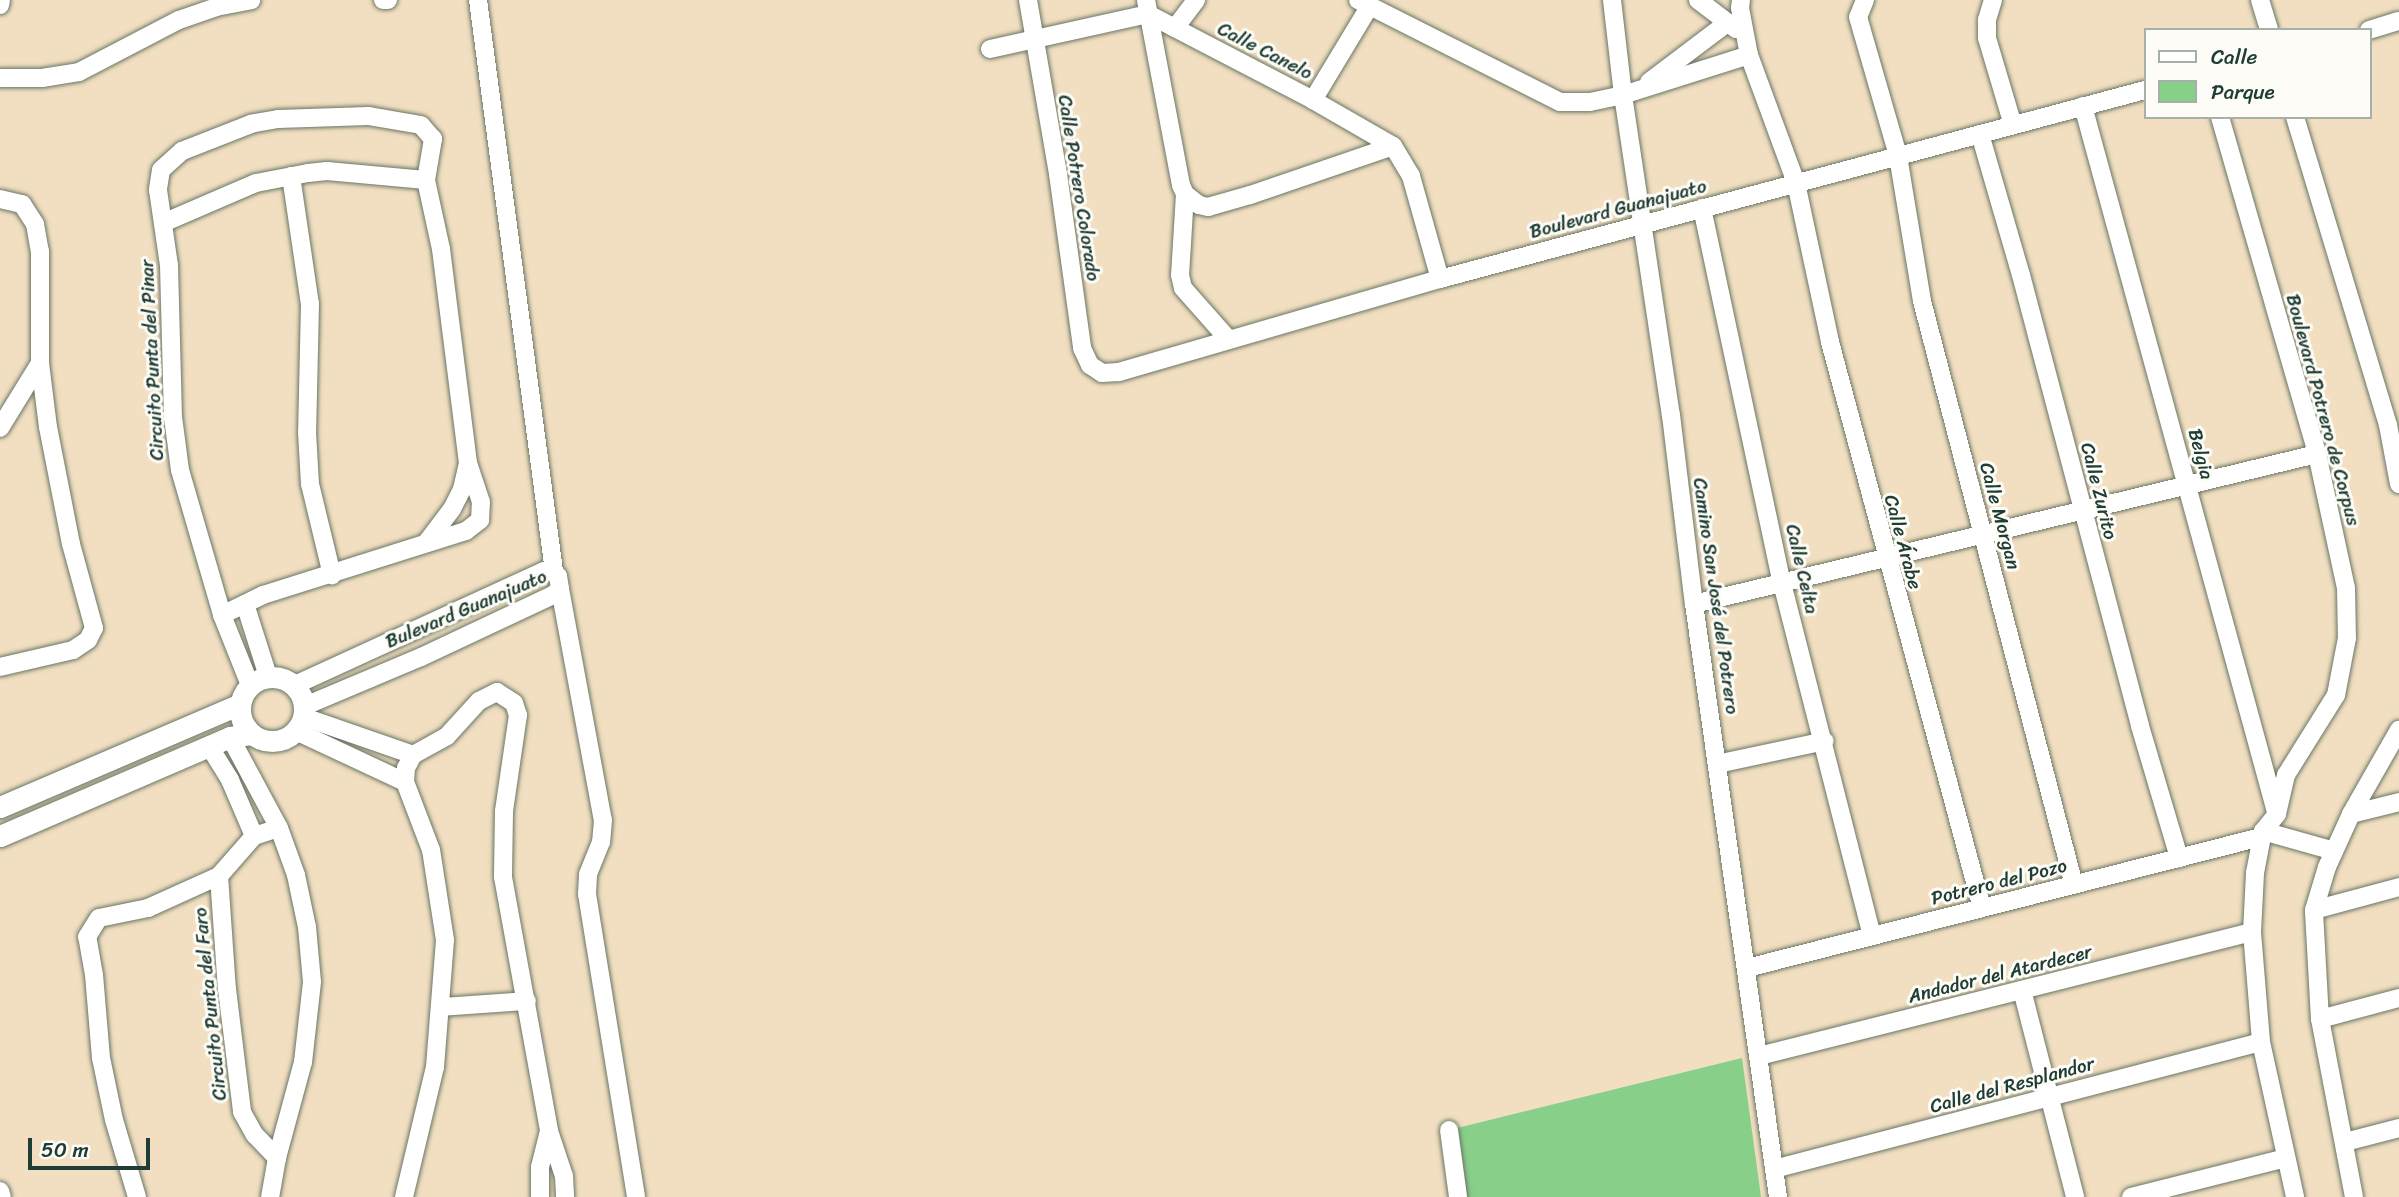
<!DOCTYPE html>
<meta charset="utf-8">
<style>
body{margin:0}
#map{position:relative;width:2399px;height:1197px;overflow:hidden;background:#f2dfc1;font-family:Sriracha,sans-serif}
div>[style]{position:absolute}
.green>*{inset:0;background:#88cf8a}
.roads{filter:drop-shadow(0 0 2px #697665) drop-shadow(0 0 2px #697665)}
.minor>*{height:18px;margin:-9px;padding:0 9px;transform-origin:9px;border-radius:9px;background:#fff}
.tertiary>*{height:21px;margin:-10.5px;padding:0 10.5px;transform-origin:10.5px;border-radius:10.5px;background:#fff}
.tertiary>.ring{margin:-10.5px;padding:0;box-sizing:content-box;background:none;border:21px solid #fff;border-radius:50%}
span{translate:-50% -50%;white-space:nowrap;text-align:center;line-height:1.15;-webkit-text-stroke:6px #fdfcf7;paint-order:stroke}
.street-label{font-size:19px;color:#1f3d34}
.legend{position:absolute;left:2144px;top:28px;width:228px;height:91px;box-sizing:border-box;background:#fdfcf7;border:2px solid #a4b0a9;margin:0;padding:9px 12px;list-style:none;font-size:21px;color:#1f3d34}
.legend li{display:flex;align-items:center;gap:14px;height:35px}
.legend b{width:35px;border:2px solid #a4b0a9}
.scale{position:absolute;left:28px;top:1138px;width:122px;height:32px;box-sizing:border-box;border:4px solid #1f3d34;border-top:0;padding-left:9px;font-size:21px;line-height:24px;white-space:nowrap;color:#1f3d34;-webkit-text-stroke:5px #fdfcf7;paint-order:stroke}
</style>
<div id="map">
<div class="green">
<i style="clip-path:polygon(1742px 1058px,1761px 1197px,1458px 1197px,1449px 1130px)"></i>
</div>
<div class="roads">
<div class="minor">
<i style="left:383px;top:0;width:5px"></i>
<i style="left:478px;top:0;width:576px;rotate:82.42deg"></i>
<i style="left:1028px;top:0;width:177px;rotate:80.2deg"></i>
<i style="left:1058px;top:174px;width:176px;rotate:82.1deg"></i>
<i style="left:1082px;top:348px;width:19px;rotate:65deg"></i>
<i style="left:1090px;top:365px;width:14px;rotate:34deg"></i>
<i style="left:1102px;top:373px;width:17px;rotate:-3deg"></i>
<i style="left:1119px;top:372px;width:334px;rotate:-16.2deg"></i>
<i style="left:1440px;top:279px;width:730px;rotate:-15.01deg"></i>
<i style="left:1146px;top:0;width:188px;rotate:79.3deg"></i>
<i style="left:1181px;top:185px;width:10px;rotate:66deg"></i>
<i style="left:1185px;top:194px;width:18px;rotate:38deg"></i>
<i style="left:1199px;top:205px;width:9px;rotate:13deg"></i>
<i style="left:1208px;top:207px;width:44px;rotate:-15.9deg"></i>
<i style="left:1250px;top:195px;width:151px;rotate:-18.9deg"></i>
<i style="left:1358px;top:0;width:226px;rotate:26.8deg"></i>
<i style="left:1560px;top:102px;width:30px"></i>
<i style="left:1590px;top:102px;width:34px;rotate:-12deg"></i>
<i style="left:1623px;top:95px;width:132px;rotate:-17.6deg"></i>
<i style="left:1612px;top:0;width:96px;rotate:83.4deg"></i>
<i style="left:1623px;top:95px;width:324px;rotate:81.5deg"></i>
<i style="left:1671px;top:415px;width:190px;rotate:83.1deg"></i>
<i style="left:1694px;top:604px;width:599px;rotate:81.94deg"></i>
<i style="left:1698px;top:0;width:48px;rotate:37.3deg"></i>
<i style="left:1741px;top:0;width:8px;rotate:97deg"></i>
<i style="left:1740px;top:8px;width:48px;rotate:79.2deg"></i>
<i style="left:1749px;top:55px;width:136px;rotate:69.8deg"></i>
<i style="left:1796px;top:183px;width:163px;rotate:77.9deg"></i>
<i style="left:1830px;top:342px;width:586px;rotate:74.97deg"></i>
<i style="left:1865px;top:0;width:18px;rotate:112deg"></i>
<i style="left:1858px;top:17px;width:145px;rotate:73.9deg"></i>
<i style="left:1898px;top:156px;width:147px;rotate:80.6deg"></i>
<i style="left:1922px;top:301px;width:603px;rotate:75.41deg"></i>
<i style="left:1993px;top:0;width:21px;rotate:107deg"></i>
<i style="left:1987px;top:20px;width:18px;rotate:90deg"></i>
<i style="left:1987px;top:38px;width:91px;rotate:73.4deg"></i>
<i style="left:2260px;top:0;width:31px;rotate:73deg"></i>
<i style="left:0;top:5px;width:5px;rotate:-79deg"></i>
<i style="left:1175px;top:28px;width:35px;rotate:-53deg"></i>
<i style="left:2369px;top:30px;width:31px;rotate:-17deg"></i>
<i style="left:990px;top:49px;width:162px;rotate:-12.5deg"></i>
<i style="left:1148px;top:14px;width:186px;rotate:27.5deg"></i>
<i style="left:1313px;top:100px;width:92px;rotate:29.9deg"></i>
<i style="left:1393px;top:146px;width:35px;rotate:59deg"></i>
<i style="left:1411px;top:176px;width:107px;rotate:74.3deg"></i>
<i style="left:0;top:78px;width:42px"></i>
<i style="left:42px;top:78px;width:37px;rotate:-9deg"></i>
<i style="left:79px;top:72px;width:113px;rotate:-27.5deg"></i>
<i style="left:179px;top:20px;width:39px;rotate:-19deg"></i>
<i style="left:216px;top:7px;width:36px;rotate:-11deg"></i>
<i style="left:1649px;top:82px;width:98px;rotate:-37.1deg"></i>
<i style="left:1313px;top:100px;width:109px;rotate:-58.9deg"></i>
<i style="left:2083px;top:106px;width:732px;rotate:74.71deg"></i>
<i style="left:2220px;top:117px;width:351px;rotate:73.9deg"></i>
<i style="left:2317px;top:454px;width:137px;rotate:77.8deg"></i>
<i style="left:2346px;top:588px;width:50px;rotate:88.9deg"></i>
<i style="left:2347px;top:638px;width:58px;rotate:100.9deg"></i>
<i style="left:2336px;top:695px;width:94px;rotate:122deg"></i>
<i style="left:2286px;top:775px;width:40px;rotate:103deg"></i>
<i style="left:2277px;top:814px;width:22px;rotate:129deg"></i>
<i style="left:2263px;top:831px;width:43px;rotate:100.8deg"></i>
<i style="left:2255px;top:873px;width:59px;rotate:92.9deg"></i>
<i style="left:2252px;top:932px;width:110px;rotate:85.3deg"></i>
<i style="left:2261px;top:1042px;width:159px;rotate:77.6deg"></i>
<i style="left:2295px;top:117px;width:322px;rotate:73.2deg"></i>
<i style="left:2388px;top:425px;width:60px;rotate:79.4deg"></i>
<i style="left:1980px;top:134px;width:147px;rotate:73.8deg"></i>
<i style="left:2021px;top:275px;width:466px;rotate:75.2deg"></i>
<i style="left:2140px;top:726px;width:138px;rotate:73.5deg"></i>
<i style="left:291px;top:176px;width:129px;rotate:81.6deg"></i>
<i style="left:310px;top:304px;width:128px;rotate:91.3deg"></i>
<i style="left:307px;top:432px;width:52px;rotate:86.7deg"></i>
<i style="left:310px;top:484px;width:94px;rotate:76.4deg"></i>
<i style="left:1185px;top:194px;width:81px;rotate:93.5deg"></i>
<i style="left:1180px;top:275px;width:13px;rotate:77deg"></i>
<i style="left:1183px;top:288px;width:69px;rotate:48.5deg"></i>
<i style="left:0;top:199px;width:23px;rotate:13deg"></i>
<i style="left:22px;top:204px;width:24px;rotate:57deg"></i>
<i style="left:35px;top:224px;width:27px;rotate:80deg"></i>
<i style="left:40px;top:251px;width:112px;rotate:90deg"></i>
<i style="left:40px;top:363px;width:64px;rotate:82.9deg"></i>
<i style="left:48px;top:427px;width:119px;rotate:78.9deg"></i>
<i style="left:71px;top:544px;width:87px;rotate:74.7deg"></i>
<i style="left:94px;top:628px;width:13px;rotate:117deg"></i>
<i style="left:88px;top:640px;width:18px;rotate:146deg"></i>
<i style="left:73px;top:650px;width:75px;rotate:166.9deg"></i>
<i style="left:1702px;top:208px;width:383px;rotate:78deg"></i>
<i style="left:1782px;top:583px;width:364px;rotate:75.7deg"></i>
<i style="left:163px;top:223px;width:101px;rotate:-23.3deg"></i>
<i style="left:256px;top:183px;width:53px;rotate:-10.9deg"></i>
<i style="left:308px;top:173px;width:19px;rotate:-6deg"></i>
<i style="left:327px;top:171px;width:99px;rotate:5.2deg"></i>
<i style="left:0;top:428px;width:76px;rotate:-58.4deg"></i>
<i style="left:427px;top:542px;width:41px;rotate:-52.9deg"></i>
<i style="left:452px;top:509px;width:22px;rotate:-63deg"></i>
<i style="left:462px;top:489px;width:27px;rotate:-77deg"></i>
<i style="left:560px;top:589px;width:235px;rotate:79.5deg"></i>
<i style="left:603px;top:820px;width:22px;rotate:95deg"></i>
<i style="left:601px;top:842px;width:35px;rotate:112deg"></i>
<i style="left:588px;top:875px;width:19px;rotate:93deg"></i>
<i style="left:587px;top:894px;width:307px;rotate:80.8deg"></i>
<i style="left:245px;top:604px;width:76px;rotate:72.3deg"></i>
<i style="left:1694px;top:604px;width:641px;rotate:-13.54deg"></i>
<i style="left:222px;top:615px;width:46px;rotate:-26deg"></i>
<i style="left:263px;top:595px;width:213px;rotate:-17.5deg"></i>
<i style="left:466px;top:531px;width:18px;rotate:-38deg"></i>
<i style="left:480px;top:520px;width:18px;rotate:-87deg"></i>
<i style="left:481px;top:502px;width:41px;rotate:-108.4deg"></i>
<i style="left:468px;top:463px;width:216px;rotate:-97.2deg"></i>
<i style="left:441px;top:249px;width:71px;rotate:-102.3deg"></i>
<i style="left:426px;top:180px;width:42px;rotate:-80.3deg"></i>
<i style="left:433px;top:139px;width:18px;rotate:-131deg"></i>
<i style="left:421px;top:125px;width:54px;rotate:-170.4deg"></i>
<i style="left:368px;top:116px;width:90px;rotate:178.1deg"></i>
<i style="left:278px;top:119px;width:27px;rotate:170deg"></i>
<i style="left:251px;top:124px;width:74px;rotate:158.6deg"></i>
<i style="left:182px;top:151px;width:28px;rotate:138deg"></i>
<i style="left:161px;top:170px;width:20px;rotate:99deg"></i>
<i style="left:158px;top:190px;width:76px;rotate:81.7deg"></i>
<i style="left:169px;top:265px;width:152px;rotate:88.5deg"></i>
<i style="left:173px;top:417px;width:53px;rotate:82.5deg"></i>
<i style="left:180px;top:470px;width:151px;rotate:73.8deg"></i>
<i style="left:222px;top:615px;width:75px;rotate:68.2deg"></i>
<i style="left:295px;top:685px;width:274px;rotate:-24.6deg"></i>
<i style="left:544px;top:571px;width:5px;rotate:-11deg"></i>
<i style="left:549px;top:570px;width:11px;rotate:34deg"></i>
<i style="left:558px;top:576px;width:13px;rotate:81deg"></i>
<i style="left:560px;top:589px;width:9px;rotate:139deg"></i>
<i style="left:553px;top:595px;width:146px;rotate:154.8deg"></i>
<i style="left:421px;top:657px;width:126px;rotate:157.1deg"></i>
<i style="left:304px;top:717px;width:115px;rotate:19.2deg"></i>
<i style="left:296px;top:731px;width:120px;rotate:25.1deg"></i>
<i style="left:230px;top:737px;width:103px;rotate:61.7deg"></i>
<i style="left:209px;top:746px;width:40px;rotate:58deg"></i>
<i style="left:230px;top:780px;width:61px;rotate:66.8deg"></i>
<i style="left:1717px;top:764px;width:110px;rotate:-12deg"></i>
<i style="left:2351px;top:814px;width:49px;rotate:-14deg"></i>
<i style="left:2263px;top:831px;width:74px;rotate:15.7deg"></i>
<i style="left:219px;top:876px;width:113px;rotate:86deg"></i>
<i style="left:227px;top:989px;width:124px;rotate:83deg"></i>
<i style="left:242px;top:1112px;width:26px;rotate:61deg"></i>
<i style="left:255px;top:1135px;width:32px;rotate:46deg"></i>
<i style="left:2314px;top:910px;width:88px;rotate:-15.1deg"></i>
<i style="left:1747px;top:968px;width:530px;rotate:-14.3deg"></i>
<i style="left:2022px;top:990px;width:214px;rotate:75.6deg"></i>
<i style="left:441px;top:1007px;width:86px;rotate:-4deg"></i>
<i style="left:2320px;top:1019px;width:82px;rotate:-14.9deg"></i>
<i style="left:1759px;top:1056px;width:508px;rotate:-14.12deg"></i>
<i style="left:1449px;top:1130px;width:68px;rotate:82.3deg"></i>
<i style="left:2345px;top:1142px;width:56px;rotate:-14.5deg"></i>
<i style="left:1774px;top:1169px;width:503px;rotate:-14.62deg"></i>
<i style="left:0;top:1191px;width:6px;rotate:72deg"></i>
<i style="left:137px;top:1197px;width:80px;rotate:-106.6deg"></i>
<i style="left:114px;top:1120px;width:63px;rotate:-101.8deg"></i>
<i style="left:101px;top:1058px;width:83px;rotate:-94.8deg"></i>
<i style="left:94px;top:975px;width:39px;rotate:-100deg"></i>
<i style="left:87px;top:937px;width:22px;rotate:-58deg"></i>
<i style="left:99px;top:918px;width:50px;rotate:-11.5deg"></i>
<i style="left:148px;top:908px;width:78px;rotate:-24.3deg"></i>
<i style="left:219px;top:876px;width:53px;rotate:-48.8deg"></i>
<i style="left:254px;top:836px;width:26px;rotate:-18deg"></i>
<i style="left:279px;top:828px;width:50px;rotate:70.1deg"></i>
<i style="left:296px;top:875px;width:53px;rotate:78.1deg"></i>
<i style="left:307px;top:927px;width:55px;rotate:84.8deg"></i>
<i style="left:312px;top:982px;width:81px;rotate:96.4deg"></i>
<i style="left:303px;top:1062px;width:99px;rotate:105.2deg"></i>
<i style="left:277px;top:1158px;width:40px;rotate:100deg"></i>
<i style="left:404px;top:1197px;width:134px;rotate:-76.6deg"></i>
<i style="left:435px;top:1067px;width:127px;rotate:-85.5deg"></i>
<i style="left:445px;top:940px;width:91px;rotate:-98.8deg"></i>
<i style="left:431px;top:850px;width:73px;rotate:-110.9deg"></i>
<i style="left:405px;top:782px;width:14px;rotate:-86deg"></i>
<i style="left:406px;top:768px;width:15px;rotate:-62deg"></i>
<i style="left:413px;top:755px;width:39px;rotate:-29deg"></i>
<i style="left:447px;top:736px;width:47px;rotate:-47.6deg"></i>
<i style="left:479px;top:701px;width:20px;rotate:-27deg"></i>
<i style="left:497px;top:692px;width:20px;rotate:33deg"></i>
<i style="left:514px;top:703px;width:13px;rotate:72deg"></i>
<i style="left:518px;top:715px;width:97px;rotate:98.3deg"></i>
<i style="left:504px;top:811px;width:66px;rotate:90.9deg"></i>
<i style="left:503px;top:877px;width:258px;rotate:79.7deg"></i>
<i style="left:549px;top:1131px;width:47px;rotate:71.6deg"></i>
<i style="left:564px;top:1176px;width:21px;rotate:87deg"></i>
<i style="left:540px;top:1197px;width:30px;rotate:-90deg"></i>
<i style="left:540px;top:1167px;width:37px;rotate:-76deg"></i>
<i style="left:2131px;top:1197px;width:160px;rotate:-14.1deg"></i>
<i style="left:2354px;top:1197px;width:181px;rotate:-100.8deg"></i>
<i style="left:2320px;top:1019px;width:109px;rotate:-93.2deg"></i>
<i style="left:2314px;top:910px;width:45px;rotate:-73.2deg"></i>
<i style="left:2327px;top:867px;width:58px;rotate:-65.6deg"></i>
<i style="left:2351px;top:814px;width:97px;rotate:-60.3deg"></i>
</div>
<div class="tertiary">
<i class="ring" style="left:240px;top:677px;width:43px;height:43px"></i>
<i style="left:0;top:807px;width:261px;rotate:-23.2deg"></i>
<i style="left:0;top:836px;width:250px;rotate:-23.3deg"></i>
<i style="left:230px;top:737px;width:21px;rotate:-8deg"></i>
</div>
</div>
<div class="street-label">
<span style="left:1265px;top:51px;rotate:27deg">Calle Canelo</span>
<span style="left:1079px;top:188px;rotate:81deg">Calle Potrero Colorado</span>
<span style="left:1618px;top:209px;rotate:-15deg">Boulevard Guanajuato</span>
<span style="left:152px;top:360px;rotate:-93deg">Circuito Punta del Pinar</span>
<span style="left:2323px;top:410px;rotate:75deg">Boulevard Potrero de Corpus</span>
<span style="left:2201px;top:454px;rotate:75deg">Belgia</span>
<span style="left:2099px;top:491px;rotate:76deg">Calle Zurito</span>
<span style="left:2000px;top:516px;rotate:75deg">Calle Morgan</span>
<span style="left:1903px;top:542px;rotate:75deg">Calle Árabe</span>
<span style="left:1802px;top:569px;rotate:77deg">Calle Celta</span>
<span style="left:1716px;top:596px;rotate:82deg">Camino San José del Potrero</span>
<span style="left:466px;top:609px;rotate:-23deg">Bulevard Guanajuato</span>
<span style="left:1999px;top:882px;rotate:-14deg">Potrero del Pozo</span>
<span style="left:2000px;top:974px;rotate:-14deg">Andador del Atardecer</span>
<span style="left:210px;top:1004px;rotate:-96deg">Circuito Punta del Faro</span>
<span style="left:2012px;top:1085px;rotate:-15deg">Calle del Resplandor</span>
</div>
<ul class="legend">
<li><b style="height:9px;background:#fff"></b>Calle</li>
<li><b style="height:19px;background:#88cf8a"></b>Parque</li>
</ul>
<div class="scale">50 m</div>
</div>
